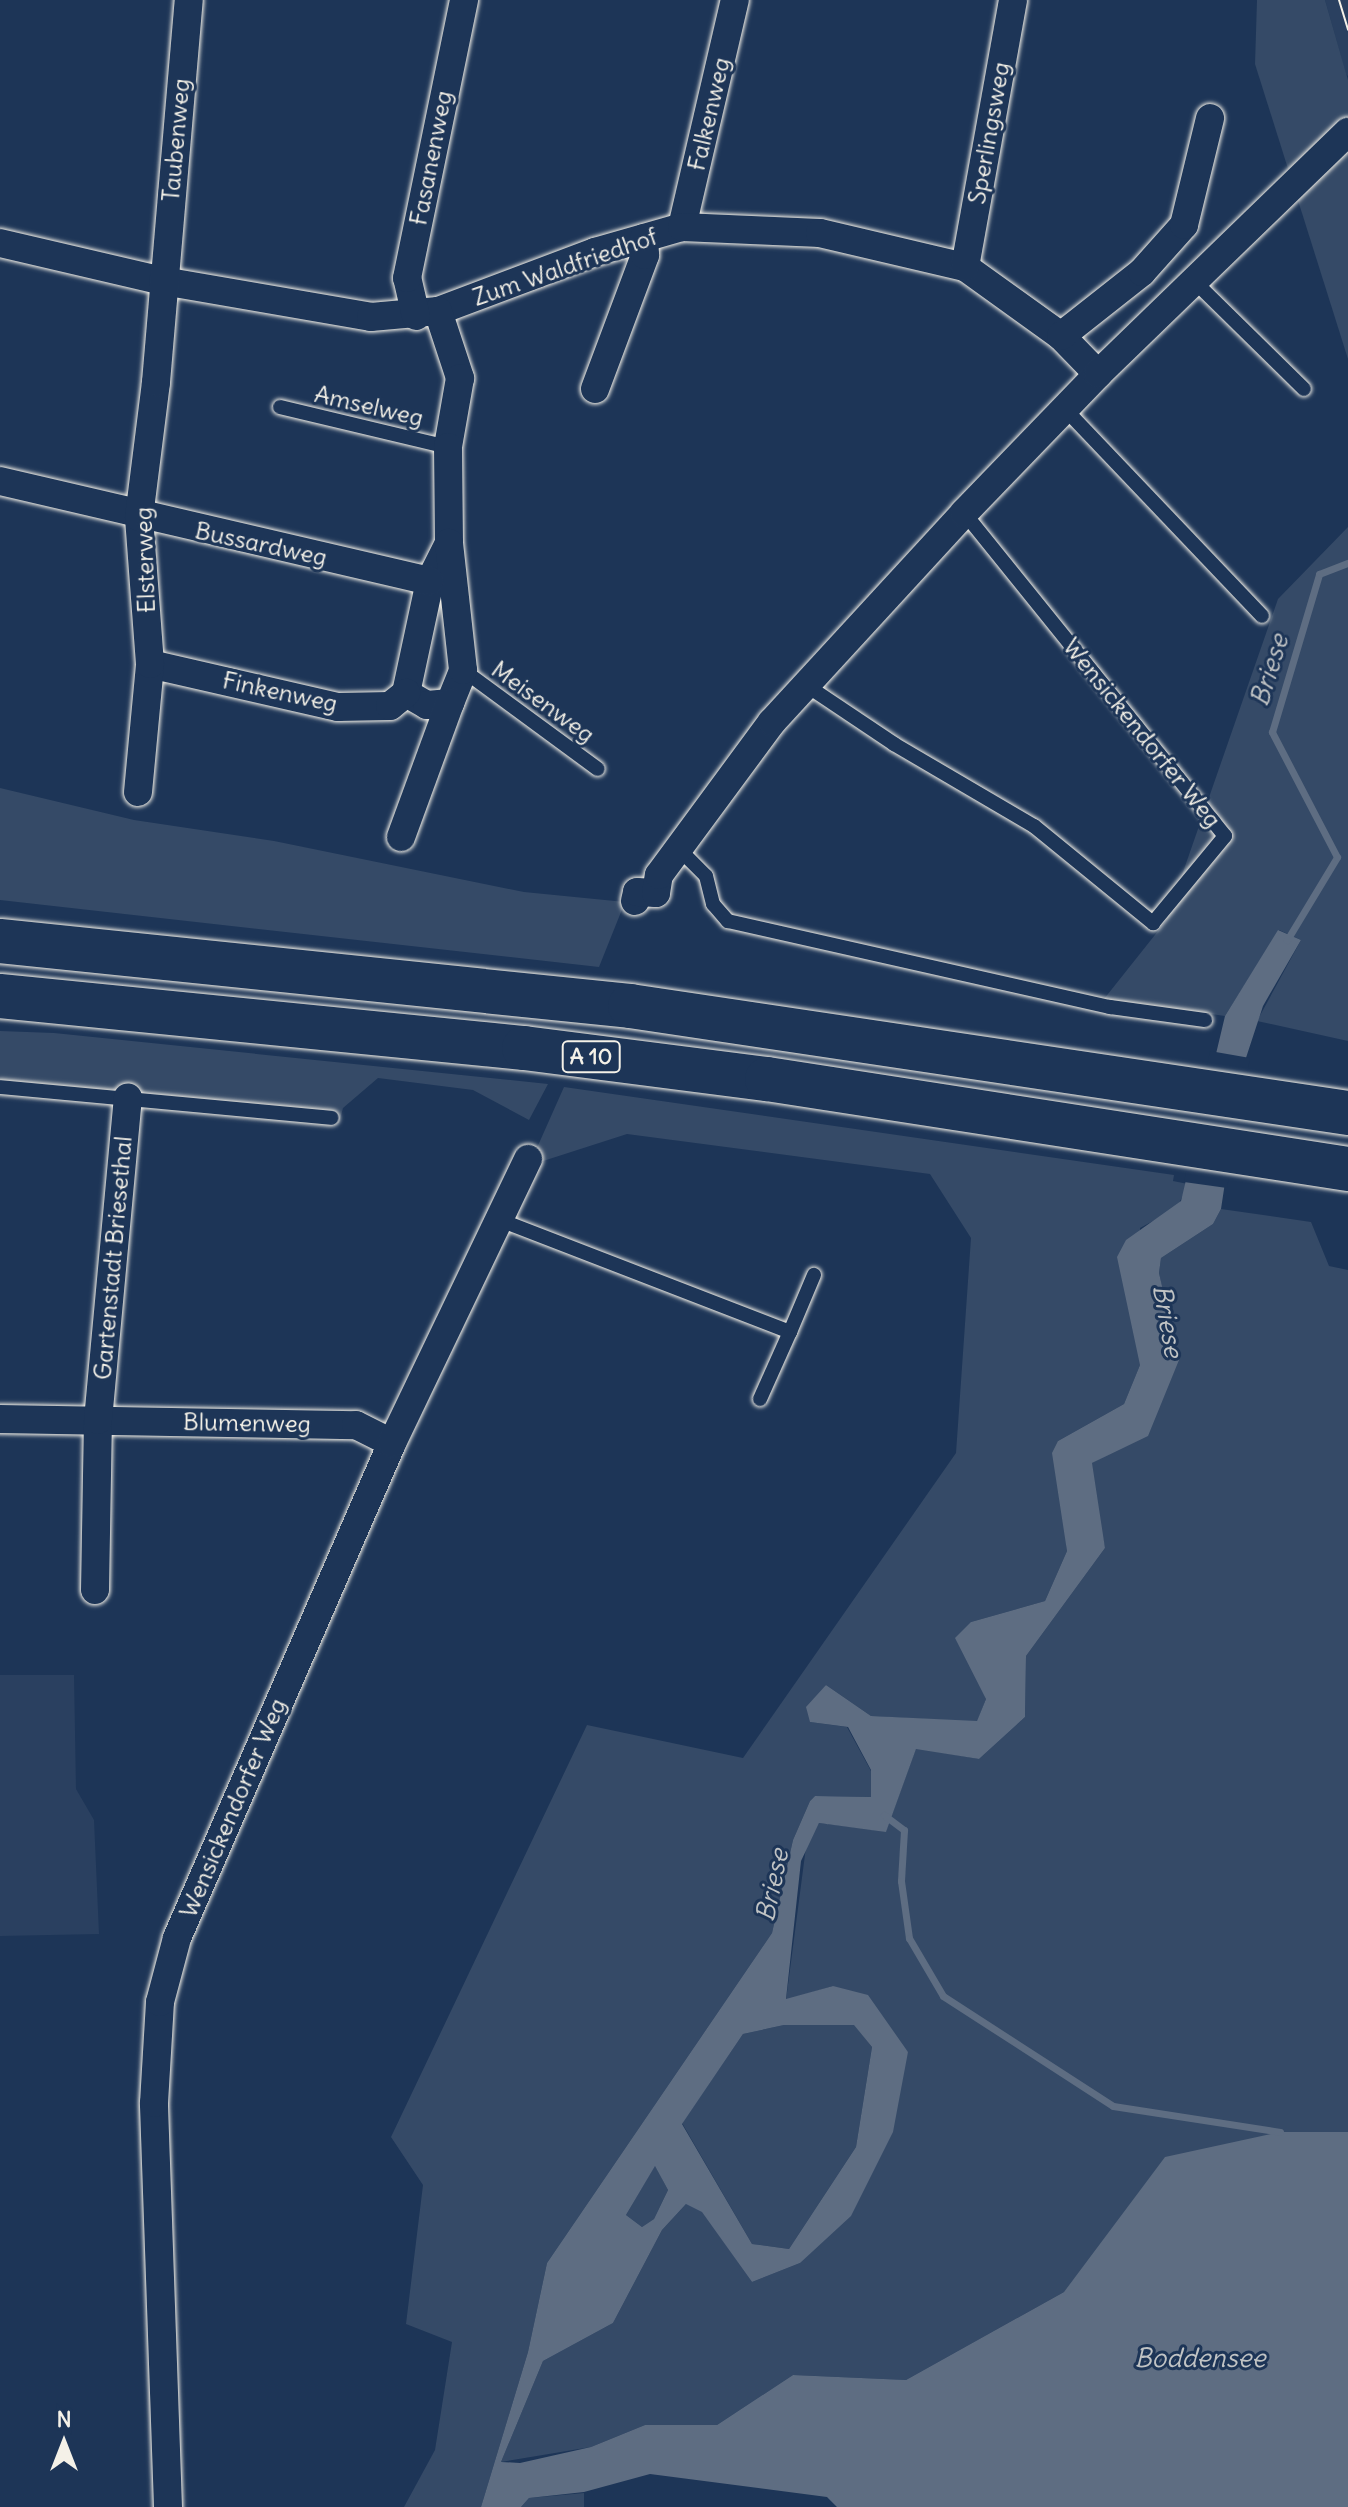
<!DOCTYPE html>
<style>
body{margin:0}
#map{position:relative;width:1348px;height:2507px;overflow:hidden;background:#1d3557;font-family:Delius,sans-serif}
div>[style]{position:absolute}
.built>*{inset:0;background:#2a4060}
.green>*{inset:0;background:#354a67}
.water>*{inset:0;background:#5e6d82}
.pier>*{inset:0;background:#1d3557}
.stream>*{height:7px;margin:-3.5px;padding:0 3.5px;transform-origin:3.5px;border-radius:3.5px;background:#5e6d82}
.roads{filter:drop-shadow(0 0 2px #f4f1e8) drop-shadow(0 0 2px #f4f1e8)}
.lane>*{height:14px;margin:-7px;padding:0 7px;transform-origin:7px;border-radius:7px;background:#1d3557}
.street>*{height:28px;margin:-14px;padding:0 14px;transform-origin:14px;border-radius:14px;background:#1d3557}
.highway>*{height:44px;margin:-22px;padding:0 22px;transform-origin:22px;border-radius:22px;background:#1d3557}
.tram>*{height:2px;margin:-1px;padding:0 1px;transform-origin:1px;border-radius:1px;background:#f4f1e8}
span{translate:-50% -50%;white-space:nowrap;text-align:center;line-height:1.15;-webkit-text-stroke:6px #1d3557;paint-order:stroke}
.shield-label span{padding:2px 6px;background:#1d3557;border:2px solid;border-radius:6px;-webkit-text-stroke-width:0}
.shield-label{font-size:22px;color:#f4f1e8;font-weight:700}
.street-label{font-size:24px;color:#f4f1e8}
.water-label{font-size:26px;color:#c0c3c4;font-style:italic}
.north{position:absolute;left:24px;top:2403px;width:80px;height:80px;-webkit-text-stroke:6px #1d3557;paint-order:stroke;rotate:0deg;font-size:22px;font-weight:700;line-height:32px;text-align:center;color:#f4f1e8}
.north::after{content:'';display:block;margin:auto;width:28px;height:36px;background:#f4f1e8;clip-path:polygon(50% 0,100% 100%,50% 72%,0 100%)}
</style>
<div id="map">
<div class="built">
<i style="clip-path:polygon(1325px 0,1348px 0,1348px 76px,1346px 74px)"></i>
<i style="clip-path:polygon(0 1675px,74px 1675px,76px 1789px,94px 1820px,99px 1934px,0 1936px)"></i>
</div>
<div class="green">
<i style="clip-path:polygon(1257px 0,1325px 0,1348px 80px,1348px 359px,1255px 64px)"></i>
<i style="clip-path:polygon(1348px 527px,1348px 1041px,1257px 1021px,1301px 940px,1279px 930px,1225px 1016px,1104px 999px,1166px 921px,1278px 599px)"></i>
<i style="clip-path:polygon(0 788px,134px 820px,274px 841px,524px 892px,625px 902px,599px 967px,0 900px)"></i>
<i style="clip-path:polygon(0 1031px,54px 1033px,548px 1084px,529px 1120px,473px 1090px,378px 1078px,343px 1108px,339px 1123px,0 1089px)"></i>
<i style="clip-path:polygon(564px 1087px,1174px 1175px,1173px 1181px,1188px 1184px,1177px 1208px,1140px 1228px,1140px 1365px,1124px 1404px,1058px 1441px,1067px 1551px,1045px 1601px,971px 1622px,986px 1699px,977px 1722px,871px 1716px,826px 1685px,810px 1722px,847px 1727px,871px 1771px,871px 1797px,815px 1796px,810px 1801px,793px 1840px,772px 1933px,547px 2263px,528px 2352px,481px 2507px,404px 2507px,435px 2450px,452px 2342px,406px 2324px,423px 2185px,391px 2137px,587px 1725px,743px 1758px,956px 1453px,971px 1238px,930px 1174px,627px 1134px,540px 1162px,532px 1159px)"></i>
<i style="clip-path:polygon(1221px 1209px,1311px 1222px,1329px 1266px,1348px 1270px,1348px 2132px,1280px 2132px,1229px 2146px,1064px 2292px,906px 2380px,793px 2375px,717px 2425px,645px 2425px,591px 2447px,501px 2462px,543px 2361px,613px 2323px,662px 2230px,687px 2203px,702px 2211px,752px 2282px,800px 2263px,908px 2052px,833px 1986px,786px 2000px,806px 1847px,819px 1823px,886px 1831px,916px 1748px,979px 1759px,1025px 1717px,1026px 1656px,1105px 1548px,1090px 1475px,1092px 1463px,1109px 1454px,1178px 1360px,1159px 1273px,1161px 1258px,1213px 1224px)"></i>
<i style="clip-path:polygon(784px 2025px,855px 2025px,872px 2047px,856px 2147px,789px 2249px,752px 2244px,682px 2123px,743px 2034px)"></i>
<i style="clip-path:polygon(655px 2165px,668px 2190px,654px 2219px,642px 2227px,626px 2215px)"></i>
<i style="clip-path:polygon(584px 2493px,584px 2507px,521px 2507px,529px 2498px)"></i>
</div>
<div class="water">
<i style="clip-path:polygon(evenodd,1278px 930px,1301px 940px,1263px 1006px,1242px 1070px,1221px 1209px,1213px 1224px,1161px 1258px,1159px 1273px,1179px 1360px,1148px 1436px,1092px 1463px,1105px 1548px,1026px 1656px,1025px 1717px,979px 1759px,916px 1749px,886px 1832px,819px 1823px,801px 1861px,786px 1999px,833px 1986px,868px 1995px,908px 2052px,893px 2132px,851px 2216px,800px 2263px,752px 2282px,702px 2212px,686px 2204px,662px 2230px,613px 2323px,543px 2361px,501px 2462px,520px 2463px,591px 2447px,645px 2425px,717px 2425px,793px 2375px,906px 2380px,1064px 2292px,1165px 2157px,1280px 2132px,1348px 2132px,1348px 2507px,837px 2507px,827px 2497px,650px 2474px,584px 2492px,529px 2498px,521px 2507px,481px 2507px,528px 2352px,547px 2263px,772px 1933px,793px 1840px,810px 1801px,815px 1796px,871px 1797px,871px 1770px,848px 1727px,810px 1722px,806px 1707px,826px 1685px,871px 1716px,977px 1721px,986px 1699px,955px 1638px,971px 1622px,1045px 1601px,1067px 1551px,1052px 1453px,1058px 1441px,1124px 1404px,1140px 1365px,1117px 1257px,1126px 1240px,1181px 1201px,1225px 1016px,1278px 930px,784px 2025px,854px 2025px,872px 2047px,856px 2147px,789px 2249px,752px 2244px,682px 2124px,743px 2034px,784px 2025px,1278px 930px,655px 2166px,668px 2190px,654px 2219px,642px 2227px,626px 2215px,655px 2166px)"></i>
</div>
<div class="pier">
<i style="clip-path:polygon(1210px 1051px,1250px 1058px,1227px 1188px,1184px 1182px)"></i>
</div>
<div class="stream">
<i style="left:1287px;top:940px;width:97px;rotate:-58.9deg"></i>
<i style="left:1337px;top:857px;width:141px;rotate:-117.5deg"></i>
<i style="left:1272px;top:732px;width:165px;rotate:-73.4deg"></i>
<i style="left:1319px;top:574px;width:31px;rotate:-21deg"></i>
<i style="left:884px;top:1815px;width:25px;rotate:37deg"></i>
<i style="left:904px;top:1830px;width:51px;rotate:93.4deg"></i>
<i style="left:901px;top:1881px;width:58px;rotate:82deg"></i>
<i style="left:909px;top:1938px;width:67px;rotate:59.6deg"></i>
<i style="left:943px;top:1996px;width:202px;rotate:32.9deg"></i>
<i style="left:1113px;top:2106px;width:169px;rotate:8.8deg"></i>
</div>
<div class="roads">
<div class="lane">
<i style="left:1194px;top:281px;width:154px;rotate:44.5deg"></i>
<i style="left:280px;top:407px;width:173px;rotate:13.4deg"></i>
<i style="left:1064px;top:408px;width:287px;rotate:46.4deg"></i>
<i style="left:463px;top:670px;width:167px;rotate:36.3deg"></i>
<i style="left:806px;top:685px;width:106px;rotate:33.8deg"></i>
<i style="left:894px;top:744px;width:162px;rotate:30.4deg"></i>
<i style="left:1034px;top:826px;width:154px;rotate:39.2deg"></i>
<i style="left:1153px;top:923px;width:113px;rotate:-50.4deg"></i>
<i style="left:1225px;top:836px;width:415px;rotate:-128.9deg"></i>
<i style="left:679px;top:849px;width:38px;rotate:45deg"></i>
<i style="left:706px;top:876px;width:29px;rotate:76deg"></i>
<i style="left:713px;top:904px;width:23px;rotate:49deg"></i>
<i style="left:728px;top:921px;width:392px;rotate:12.7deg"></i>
<i style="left:1110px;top:1007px;width:96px;rotate:7.8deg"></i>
<i style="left:0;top:1087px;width:333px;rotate:5.3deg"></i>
<i style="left:500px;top:1220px;width:311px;rotate:21.1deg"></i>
<i style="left:790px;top:1332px;width:62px;rotate:-67.2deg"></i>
<i style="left:760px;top:1399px;width:73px;rotate:-65.9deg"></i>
</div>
<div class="street">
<i style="left:682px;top:227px;width:233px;rotate:-76.9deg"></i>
<i style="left:0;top:243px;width:167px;rotate:13.1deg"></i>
<i style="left:163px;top:281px;width:211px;rotate:9.8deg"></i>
<i style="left:371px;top:317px;width:67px;rotate:-5.1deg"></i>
<i style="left:438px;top:311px;width:168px;rotate:-20.6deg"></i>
<i style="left:595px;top:252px;width:91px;rotate:-16deg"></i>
<i style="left:682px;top:227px;width:138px;rotate:2.5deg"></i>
<i style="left:820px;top:233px;width:149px;rotate:13.2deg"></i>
<i style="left:965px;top:267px;width:118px;rotate:35.7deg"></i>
<i style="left:1061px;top:336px;width:53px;rotate:45.8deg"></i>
<i style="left:965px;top:267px;width:271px;rotate:-79.8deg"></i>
<i style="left:438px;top:311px;width:71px;rotate:71.8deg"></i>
<i style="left:460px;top:378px;width:70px;rotate:99.9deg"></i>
<i style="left:448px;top:447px;width:96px;rotate:89.4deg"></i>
<i style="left:449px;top:543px;width:42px;rotate:116.6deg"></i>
<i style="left:430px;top:581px;width:115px;rotate:102.1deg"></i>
<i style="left:406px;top:693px;width:24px;rotate:30deg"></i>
<i style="left:427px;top:705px;width:23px;rotate:-5deg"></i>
<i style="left:450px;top:703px;width:35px;rotate:-68deg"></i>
<i style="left:463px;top:670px;width:128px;rotate:-96.3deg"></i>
<i style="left:416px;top:316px;width:39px;rotate:-103deg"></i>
<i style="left:407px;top:278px;width:284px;rotate:-78.4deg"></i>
<i style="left:1061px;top:336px;width:103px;rotate:-38.3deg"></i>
<i style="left:1142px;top:272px;width:63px;rotate:-48.2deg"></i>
<i style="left:1184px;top:225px;width:110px;rotate:-76.3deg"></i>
<i style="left:595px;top:389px;width:143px;rotate:-69.5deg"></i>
<i style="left:645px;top:255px;width:17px;rotate:-93deg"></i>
<i style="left:0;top:481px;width:441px;rotate:13.1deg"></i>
<i style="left:150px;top:664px;width:193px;rotate:12.9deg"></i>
<i style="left:338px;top:707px;width:52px;rotate:-1.1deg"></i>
<i style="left:390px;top:706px;width:21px;rotate:-39deg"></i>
<i style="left:138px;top:792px;width:129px;rotate:-84.6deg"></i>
<i style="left:150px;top:664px;width:147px;rotate:-94.3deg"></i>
<i style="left:139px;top:517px;width:136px;rotate:-82.8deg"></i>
<i style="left:156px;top:382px;width:383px;rotate:-85.1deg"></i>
<i style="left:401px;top:837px;width:143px;rotate:-69.9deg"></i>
<i style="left:635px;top:901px;width:9px;rotate:-77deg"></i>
<i style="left:637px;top:892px;width:19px;rotate:3deg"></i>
<i style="left:656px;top:893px;width:18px;rotate:-81deg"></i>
<i style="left:659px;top:875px;width:190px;rotate:-53.6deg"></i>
<i style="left:772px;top:722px;width:284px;rotate:-47.4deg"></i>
<i style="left:964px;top:513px;width:193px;rotate:-46deg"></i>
<i style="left:1098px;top:374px;width:348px;rotate:-44.1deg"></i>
<i style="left:0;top:1419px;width:356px;rotate:1deg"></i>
<i style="left:356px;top:1425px;width:40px;rotate:26.6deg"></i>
<i style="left:95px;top:1590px;width:170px;rotate:-89deg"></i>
<i style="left:98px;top:1420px;width:324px;rotate:-84.7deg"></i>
<i style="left:168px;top:2507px;width:404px;rotate:-92deg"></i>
<i style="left:154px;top:2103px;width:101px;rotate:-86.6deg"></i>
<i style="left:160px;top:2002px;width:66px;rotate:-75.1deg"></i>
<i style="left:177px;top:1938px;width:540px;rotate:-66.52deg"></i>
<i style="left:392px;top:1443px;width:315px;rotate:-64.4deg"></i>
</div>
<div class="highway">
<i style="left:0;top:941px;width:633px;rotate:5.89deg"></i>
<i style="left:630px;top:1006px;width:726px;rotate:8.48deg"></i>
<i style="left:0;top:996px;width:527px;rotate:5.67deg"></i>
<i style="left:524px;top:1048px;width:245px;rotate:7.3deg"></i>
<i style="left:767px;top:1079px;width:588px;rotate:8.81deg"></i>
</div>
</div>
<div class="tram">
<i style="left:1339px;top:0;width:31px;rotate:73deg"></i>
</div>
<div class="shield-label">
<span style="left:591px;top:1057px">A 10</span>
</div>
<div class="street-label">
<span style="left:709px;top:114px;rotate:-77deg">Falkenweg</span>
<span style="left:989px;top:133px;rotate:-80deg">Sperlingsweg</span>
<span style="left:176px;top:140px;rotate:-85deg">Taubenweg</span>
<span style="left:431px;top:158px;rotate:-79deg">Fasanenweg</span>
<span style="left:565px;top:267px;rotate:-19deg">Zum Waldfriedhof</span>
<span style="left:369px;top:406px;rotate:13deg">Amselweg</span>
<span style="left:261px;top:544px;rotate:12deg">Bussardweg</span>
<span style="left:145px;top:560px;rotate:-92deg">Elsterweg</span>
<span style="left:280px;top:692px;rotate:12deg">Finkenweg</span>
<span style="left:543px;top:702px;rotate:36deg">Meisenweg</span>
<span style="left:1142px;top:733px;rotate:51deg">Wensickendorfer Weg</span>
<span style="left:113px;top:1258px;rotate:-85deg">Gartenstadt Briesethal</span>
<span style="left:247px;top:1423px;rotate:1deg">Blumenweg</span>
<span style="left:233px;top:1808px;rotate:-67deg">Wensickendorfer Weg</span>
</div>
<div class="water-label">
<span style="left:1269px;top:670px;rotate:-73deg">Briese</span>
<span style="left:1168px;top:1321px;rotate:80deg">Briese</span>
<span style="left:772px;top:1885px;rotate:-78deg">Briese</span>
<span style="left:1200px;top:2358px">Boddensee</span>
</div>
<div class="north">N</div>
</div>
